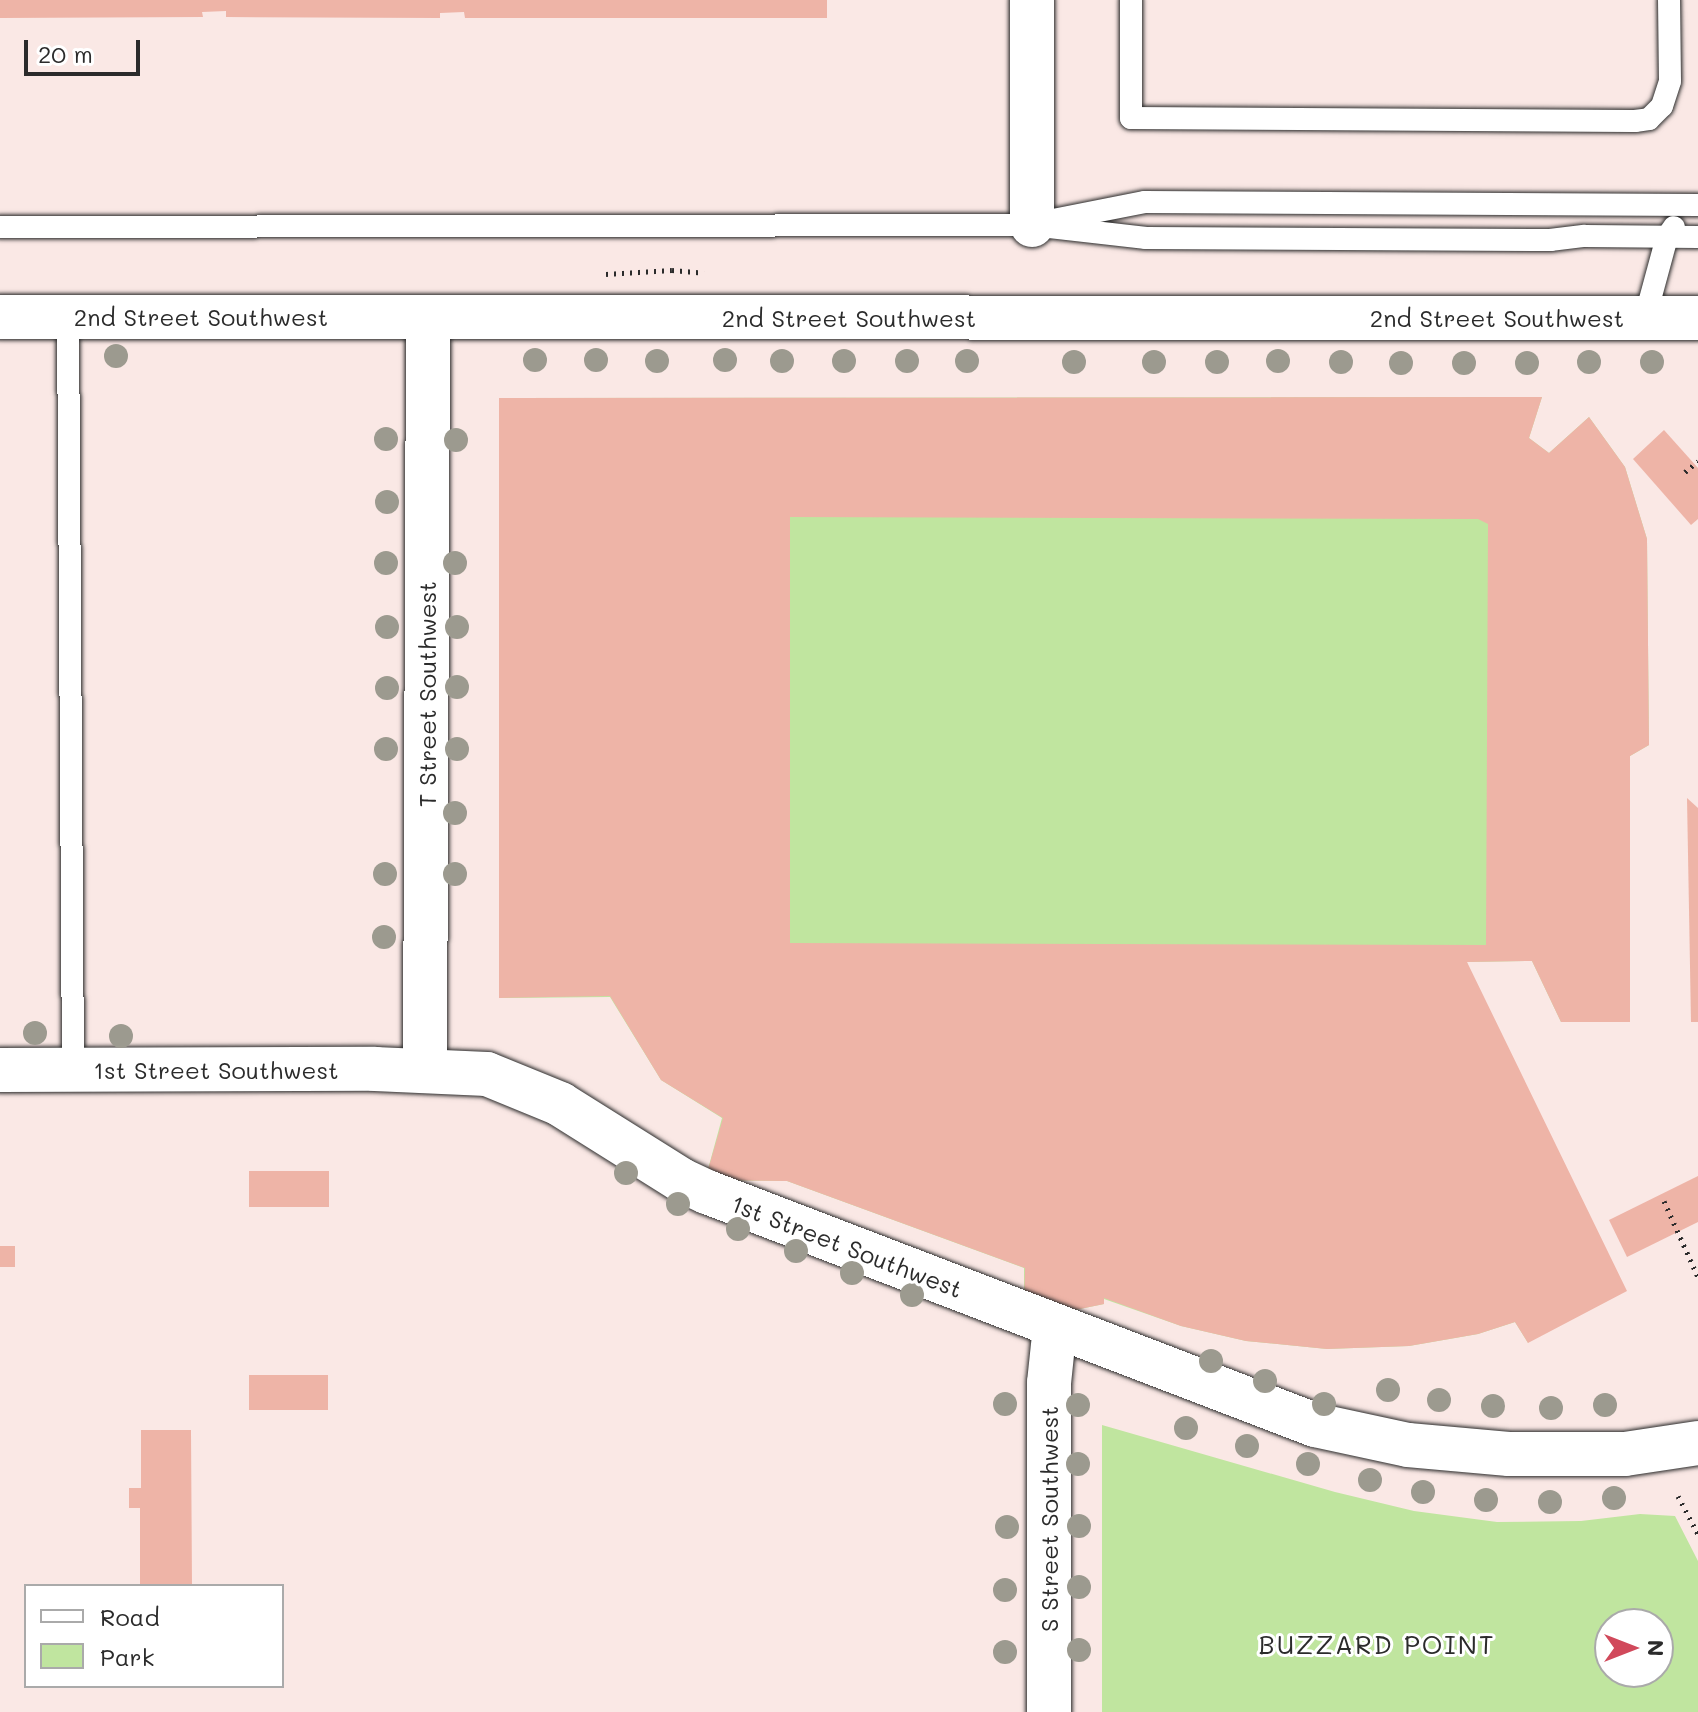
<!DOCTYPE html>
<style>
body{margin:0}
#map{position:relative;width:1698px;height:1712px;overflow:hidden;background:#fae8e5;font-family:Mali,sans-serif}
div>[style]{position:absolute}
.green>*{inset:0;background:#c0e59f}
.building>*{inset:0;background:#eeb4a7}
.path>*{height:5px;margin-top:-2.5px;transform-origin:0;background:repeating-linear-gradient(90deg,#2b2b2b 0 2px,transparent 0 8px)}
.roads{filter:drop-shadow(0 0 2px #2b2b2b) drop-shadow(0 0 2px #2b2b2b)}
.lane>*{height:22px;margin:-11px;padding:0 11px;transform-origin:11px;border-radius:11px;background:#fff}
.street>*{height:44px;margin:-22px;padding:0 22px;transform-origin:22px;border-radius:22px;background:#fff}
.secondary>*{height:44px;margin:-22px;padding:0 22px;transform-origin:22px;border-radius:22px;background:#fff}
.trees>*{width:24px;height:24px;margin:-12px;border-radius:50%;background:#9c9a8f}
span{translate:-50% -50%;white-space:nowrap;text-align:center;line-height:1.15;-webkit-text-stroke:6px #fff;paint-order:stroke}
.street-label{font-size:24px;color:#2b2b2b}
.neighbourhood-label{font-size:26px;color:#2b2b2b;letter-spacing:2px}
.legend{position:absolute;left:24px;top:1584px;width:260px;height:104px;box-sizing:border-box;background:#fff;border:2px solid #aaa;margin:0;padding:10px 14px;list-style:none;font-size:24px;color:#2b2b2b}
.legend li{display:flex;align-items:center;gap:16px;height:40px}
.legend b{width:40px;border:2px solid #aaa}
.north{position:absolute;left:1594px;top:1608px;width:80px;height:80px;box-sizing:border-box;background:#fff;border:2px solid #aaa;border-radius:50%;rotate:90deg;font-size:22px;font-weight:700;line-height:32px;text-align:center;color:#2b2b2b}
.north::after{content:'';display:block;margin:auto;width:28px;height:36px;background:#d1495b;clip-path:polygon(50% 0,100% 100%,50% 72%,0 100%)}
.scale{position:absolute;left:24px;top:40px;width:116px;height:36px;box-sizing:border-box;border:4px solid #2b2b2b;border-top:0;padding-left:10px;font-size:24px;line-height:28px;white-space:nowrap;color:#2b2b2b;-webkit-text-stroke:6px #fff;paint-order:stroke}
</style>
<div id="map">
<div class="green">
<i style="clip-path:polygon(1542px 397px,1529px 438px,1549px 453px,1589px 417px,1625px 467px,1647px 539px,1649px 745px,1630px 756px,1630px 1022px,1561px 1022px,1532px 961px,1467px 962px,1528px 1343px,1515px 1322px,1478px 1334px,1409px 1346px,1327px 1349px,1246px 1341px,1181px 1326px,1104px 1299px,1104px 1304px,1075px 1310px,1024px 1306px,1024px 1268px,787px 1181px,705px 1180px,722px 1118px,661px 1080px,610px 997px,499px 998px,499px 398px)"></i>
<i style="clip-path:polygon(evenodd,1102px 1425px,1335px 1492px,1414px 1511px,1497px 1522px,1581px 1521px,1640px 1514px,1675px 1516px,1698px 1561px,1698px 1712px,1102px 1712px,1102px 1425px,1610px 1624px,1658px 1624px,1658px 1672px,1610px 1672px,1610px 1624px)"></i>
</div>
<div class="building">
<i style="clip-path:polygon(0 0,827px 0,827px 18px,465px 18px,464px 12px,440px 13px,440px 18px,226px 17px,226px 11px,202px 12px,203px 17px,0 18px)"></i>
<i style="clip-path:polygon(evenodd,1542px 397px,1529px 438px,1549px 453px,1589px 417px,1625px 467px,1647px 539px,1649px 745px,1630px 756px,1630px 1022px,1561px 1022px,1532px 961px,1467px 962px,1627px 1291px,1528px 1343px,1515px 1322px,1478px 1334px,1409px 1346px,1327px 1349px,1246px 1341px,1181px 1326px,1104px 1298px,1104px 1304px,1075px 1310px,1024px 1306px,1025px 1268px,787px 1181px,705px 1180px,723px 1118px,661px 1080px,610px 996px,499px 998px,499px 398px,1542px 397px,790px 517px,1478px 519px,1488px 524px,1486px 945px,790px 943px,790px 517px)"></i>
<i style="clip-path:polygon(1664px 430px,1698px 468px,1698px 519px,1691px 525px,1633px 459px)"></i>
<i style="clip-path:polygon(1687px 798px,1698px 808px,1698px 1022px,1691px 1022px)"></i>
<i style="clip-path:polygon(249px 1171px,329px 1171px,329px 1207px,249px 1207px)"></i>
<i style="clip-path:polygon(1698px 1176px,1698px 1222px,1627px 1257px,1609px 1220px)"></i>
<i style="clip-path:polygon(0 1246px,15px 1246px,15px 1267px,0 1267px)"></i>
<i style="clip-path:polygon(249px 1375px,328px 1375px,328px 1410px,249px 1410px)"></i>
<i style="clip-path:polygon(141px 1430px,191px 1430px,192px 1586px,140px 1586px,140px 1508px,129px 1508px,129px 1488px,141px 1488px)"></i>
</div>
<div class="path">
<i style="left:606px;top:274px;width:66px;rotate:-3.5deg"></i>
<i style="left:672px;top:270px;width:32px;rotate:5deg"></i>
<i style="left:1685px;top:472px;width:17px;rotate:-40deg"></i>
<i style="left:1664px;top:1201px;width:83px;rotate:65.9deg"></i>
<i style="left:1678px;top:1496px;width:43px;rotate:62.2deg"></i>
</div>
<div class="roads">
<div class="lane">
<i style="left:1131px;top:0;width:118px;rotate:90deg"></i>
<i style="left:1131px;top:118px;width:504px;rotate:0.34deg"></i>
<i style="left:1635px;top:121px;width:14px;rotate:-8deg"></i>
<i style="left:1649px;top:119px;width:18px;rotate:-45deg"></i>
<i style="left:1662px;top:106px;width:26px;rotate:-72deg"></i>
<i style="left:1670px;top:81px;width:81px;rotate:-90.7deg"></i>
<i style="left:1053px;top:220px;width:94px;rotate:-11.1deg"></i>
<i style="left:1145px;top:202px;width:553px;rotate:0.31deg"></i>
<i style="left:0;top:227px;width:1032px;rotate:-0.11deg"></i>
<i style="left:1032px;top:225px;width:115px;rotate:6.5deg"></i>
<i style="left:1146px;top:238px;width:404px;rotate:0.3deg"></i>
<i style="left:1550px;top:240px;width:35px;rotate:-7deg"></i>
<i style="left:1585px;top:236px;width:113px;rotate:0.5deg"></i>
<i style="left:68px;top:317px;width:753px;rotate:89.62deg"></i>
<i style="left:1645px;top:318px;width:84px;rotate:-74.8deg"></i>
<i style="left:1667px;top:237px;width:12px;rotate:-55deg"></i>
</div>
<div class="street">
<i style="left:1032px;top:0;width:225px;rotate:90deg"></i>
<i style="left:0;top:1070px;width:375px;rotate:-0.2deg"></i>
<i style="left:375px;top:1069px;width:112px;rotate:2.6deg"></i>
<i style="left:487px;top:1074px;width:79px;rotate:22.3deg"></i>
<i style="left:560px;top:1104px;width:143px;rotate:32.1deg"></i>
<i style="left:681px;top:1180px;width:29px;rotate:25deg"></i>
<i style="left:707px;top:1192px;width:651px;rotate:20.97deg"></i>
<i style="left:1315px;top:1425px;width:95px;rotate:12.1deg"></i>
<i style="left:1408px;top:1445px;width:101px;rotate:5.1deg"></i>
<i style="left:1509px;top:1454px;width:116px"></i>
<i style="left:1625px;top:1454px;width:74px;rotate:-8.6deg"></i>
<i style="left:425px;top:1070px;width:752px;rotate:-89.77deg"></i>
<i style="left:1049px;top:1712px;width:329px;rotate:-90deg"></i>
<i style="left:1049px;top:1383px;width:57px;rotate:-84deg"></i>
</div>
<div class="secondary">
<i style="left:0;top:317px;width:1698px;rotate:0.03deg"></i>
</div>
</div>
<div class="trees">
<i style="left:116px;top:356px"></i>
<i style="left:535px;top:360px"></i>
<i style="left:596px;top:360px"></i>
<i style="left:725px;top:360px"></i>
<i style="left:657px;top:361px"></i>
<i style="left:782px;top:361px"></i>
<i style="left:844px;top:361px"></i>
<i style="left:907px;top:361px"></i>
<i style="left:967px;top:361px"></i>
<i style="left:1278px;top:361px"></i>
<i style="left:1074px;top:362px"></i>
<i style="left:1154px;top:362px"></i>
<i style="left:1217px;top:362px"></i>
<i style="left:1341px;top:362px"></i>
<i style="left:1589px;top:362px"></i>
<i style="left:1652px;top:362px"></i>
<i style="left:1401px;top:363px"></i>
<i style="left:1464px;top:363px"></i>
<i style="left:1527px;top:363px"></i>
<i style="left:386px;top:439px"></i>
<i style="left:456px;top:440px"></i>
<i style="left:387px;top:502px"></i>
<i style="left:386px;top:563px"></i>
<i style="left:455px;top:563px"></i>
<i style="left:387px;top:627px"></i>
<i style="left:457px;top:627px"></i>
<i style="left:457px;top:687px"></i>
<i style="left:387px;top:688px"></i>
<i style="left:386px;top:749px"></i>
<i style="left:457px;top:749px"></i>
<i style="left:455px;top:813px"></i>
<i style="left:385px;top:874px"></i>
<i style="left:455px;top:874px"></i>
<i style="left:384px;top:937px"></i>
<i style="left:35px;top:1033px"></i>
<i style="left:121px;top:1036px"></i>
<i style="left:626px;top:1173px"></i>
<i style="left:678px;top:1204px"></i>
<i style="left:738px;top:1229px"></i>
<i style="left:796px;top:1251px"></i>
<i style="left:852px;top:1273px"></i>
<i style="left:912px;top:1295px"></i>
<i style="left:1211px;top:1361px"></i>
<i style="left:1265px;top:1381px"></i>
<i style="left:1388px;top:1390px"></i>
<i style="left:1439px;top:1400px"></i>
<i style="left:1005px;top:1404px"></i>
<i style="left:1324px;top:1404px"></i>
<i style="left:1078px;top:1405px"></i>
<i style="left:1605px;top:1405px"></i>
<i style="left:1493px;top:1406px"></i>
<i style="left:1551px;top:1408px"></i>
<i style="left:1186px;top:1428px"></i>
<i style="left:1247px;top:1446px"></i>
<i style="left:1078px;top:1464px"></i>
<i style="left:1308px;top:1464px"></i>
<i style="left:1370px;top:1480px"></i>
<i style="left:1423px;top:1492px"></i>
<i style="left:1614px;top:1498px"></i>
<i style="left:1486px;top:1500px"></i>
<i style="left:1550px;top:1502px"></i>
<i style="left:1079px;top:1526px"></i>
<i style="left:1007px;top:1527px"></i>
<i style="left:1079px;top:1587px"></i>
<i style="left:1005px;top:1590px"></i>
<i style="left:1079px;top:1650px"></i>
<i style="left:1005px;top:1652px"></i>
</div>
<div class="street-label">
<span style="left:201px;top:317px">2nd Street Southwest</span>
<span style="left:849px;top:318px">2nd Street Southwest</span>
<span style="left:1497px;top:318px">2nd Street Southwest</span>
<span style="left:427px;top:694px;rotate:-90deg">T Street Southwest</span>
<span style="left:216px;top:1070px">1st Street Southwest</span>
<span style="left:847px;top:1246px;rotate:21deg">1st Street Southwest</span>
<span style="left:1049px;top:1519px;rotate:-90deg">S Street Southwest</span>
</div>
<div class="neighbourhood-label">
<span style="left:1377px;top:1645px">BUZZARD POINT</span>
</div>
<ul class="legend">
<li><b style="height:10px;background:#fff"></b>Road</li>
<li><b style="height:22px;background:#c0e59f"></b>Park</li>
</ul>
<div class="north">N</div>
<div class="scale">20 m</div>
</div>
